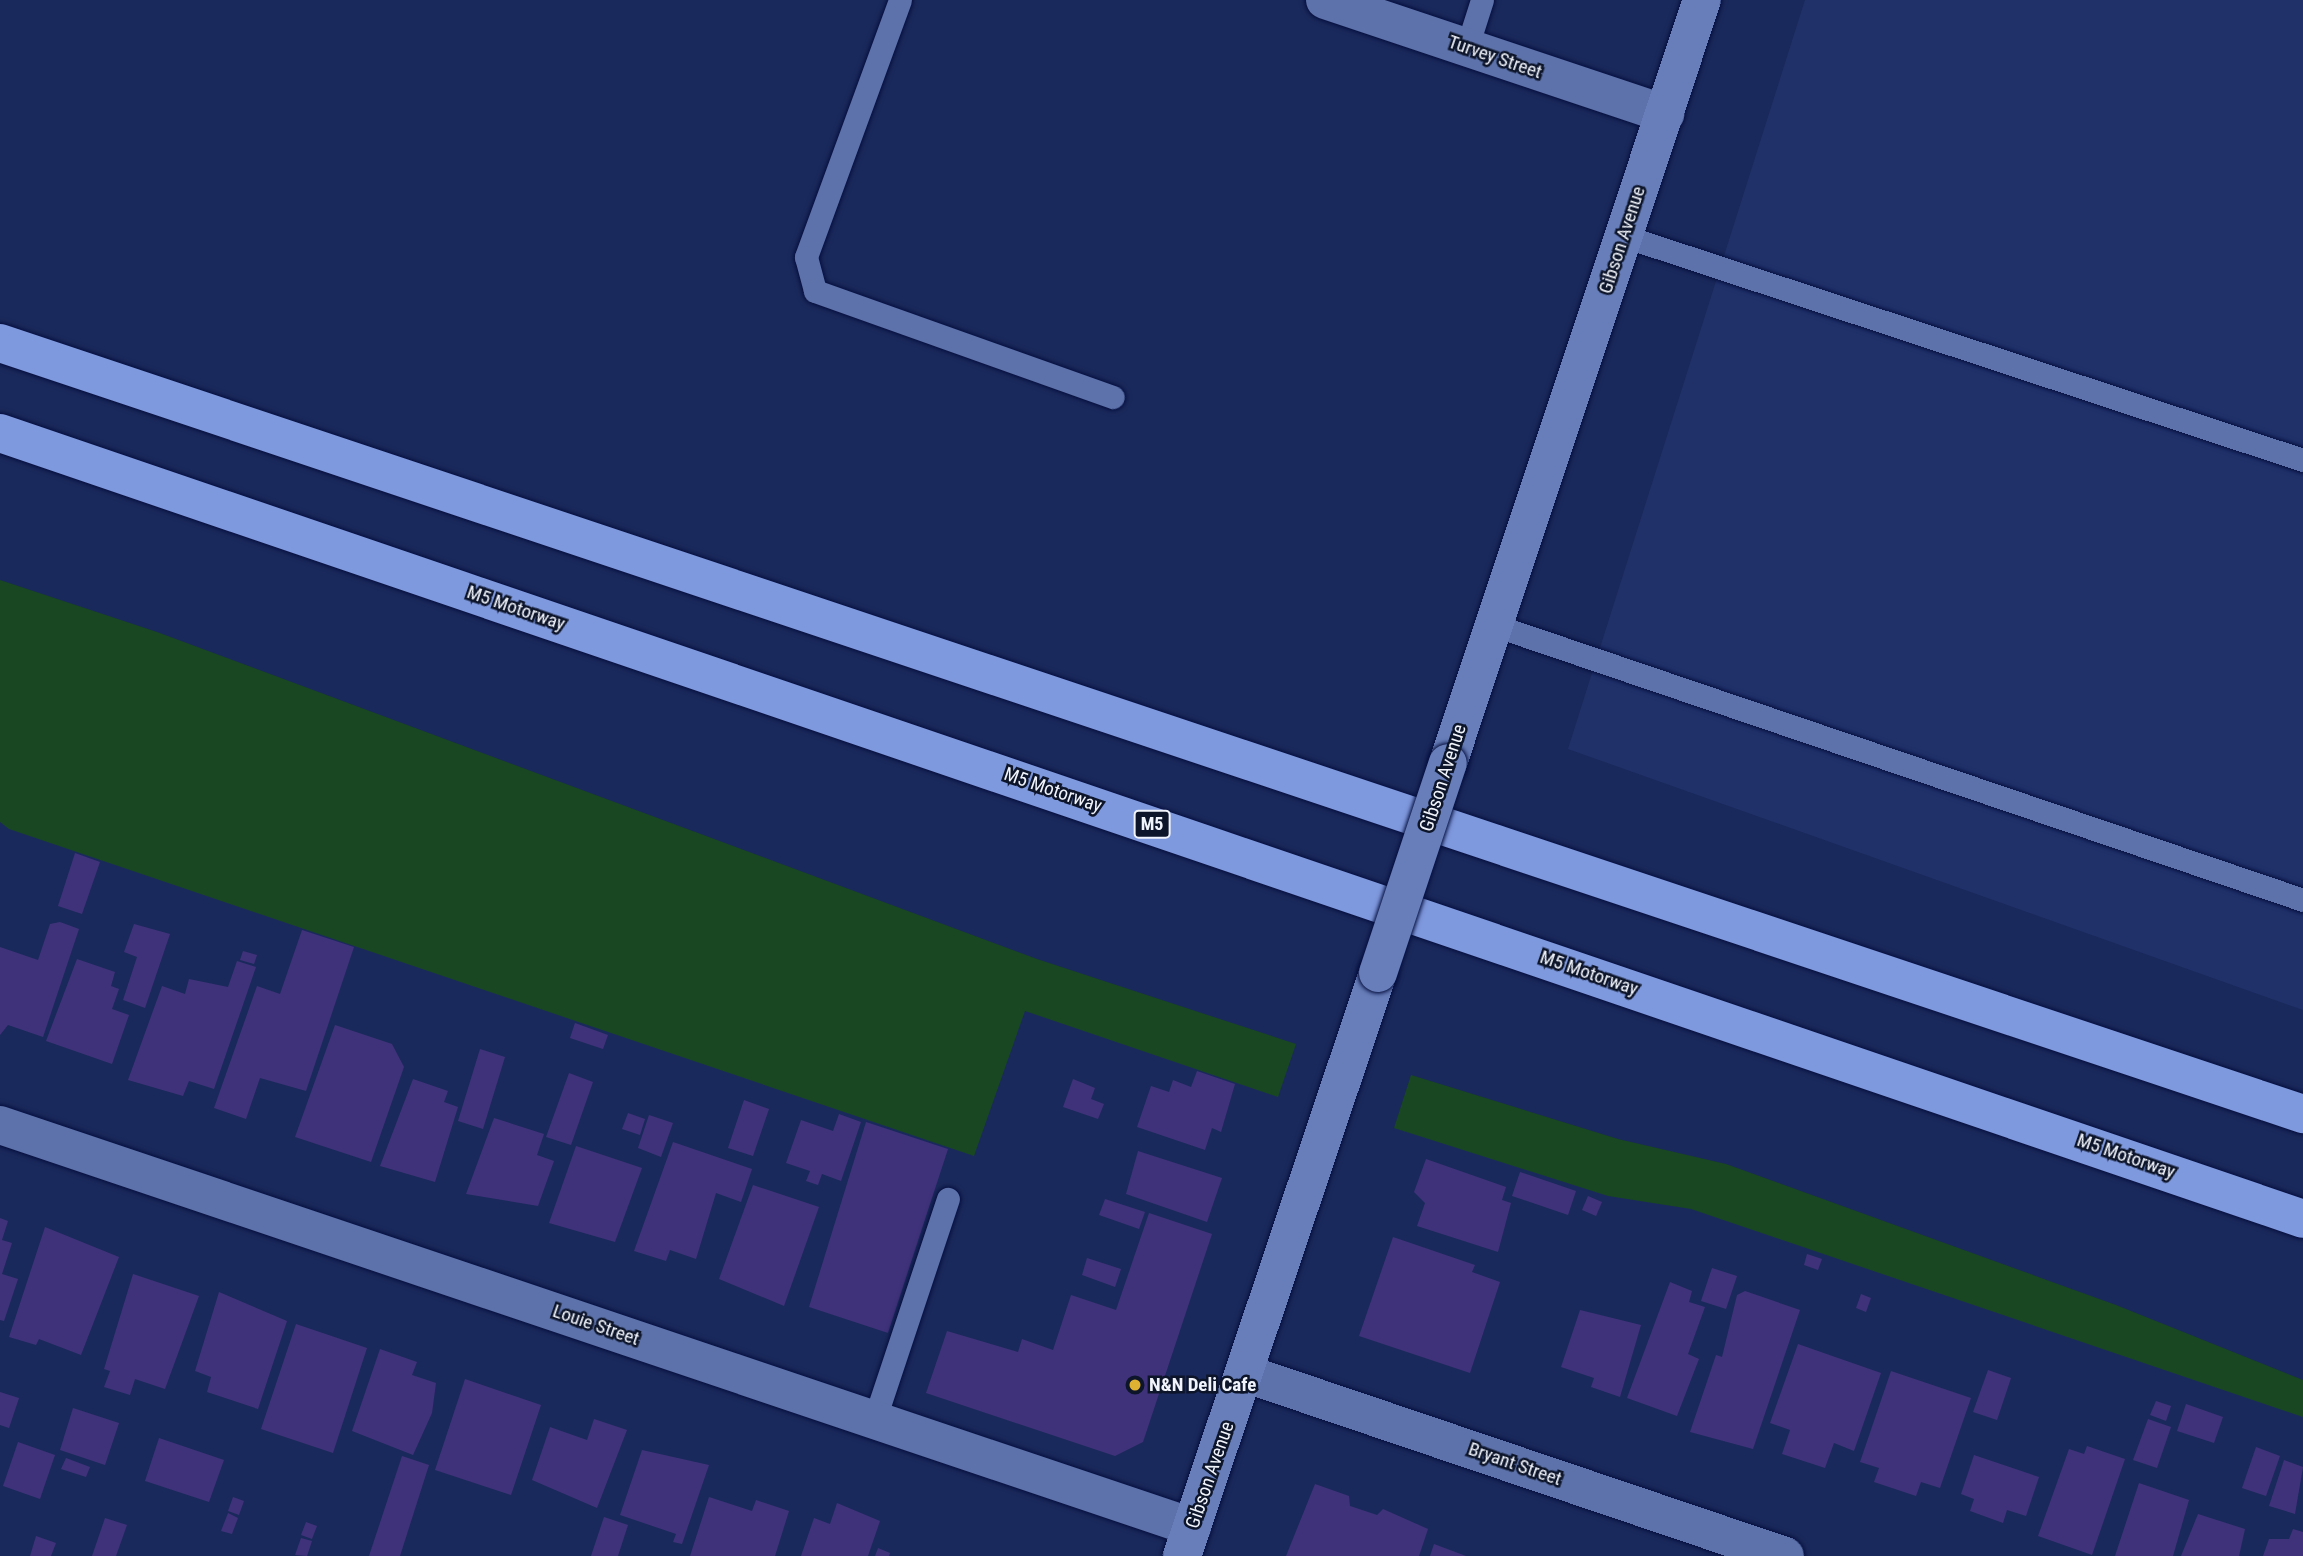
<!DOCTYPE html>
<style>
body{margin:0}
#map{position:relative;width:2303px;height:1556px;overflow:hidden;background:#1a295b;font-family:"Roboto Condensed",sans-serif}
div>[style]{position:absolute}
.built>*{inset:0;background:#20316a}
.green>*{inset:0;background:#184722}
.building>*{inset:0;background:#3f327a}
.roads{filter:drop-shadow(0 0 2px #060f3f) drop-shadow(0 0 2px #060f3f)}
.service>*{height:23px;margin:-11.5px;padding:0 11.5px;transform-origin:11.5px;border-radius:11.5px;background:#5d72aa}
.minor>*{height:38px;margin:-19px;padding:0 19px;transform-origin:19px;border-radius:19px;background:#5d72aa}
.secondary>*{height:38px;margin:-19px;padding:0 19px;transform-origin:19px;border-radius:19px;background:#677eba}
.motorway>*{height:38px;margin:-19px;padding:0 19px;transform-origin:19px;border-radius:19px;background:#7f99de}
.bridges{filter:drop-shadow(0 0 2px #060f3f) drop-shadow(0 0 2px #060f3f)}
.secondary-bridge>*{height:38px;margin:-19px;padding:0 19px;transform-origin:19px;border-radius:19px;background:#677eba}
.dots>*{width:19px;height:19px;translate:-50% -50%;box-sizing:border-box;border:4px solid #0d152b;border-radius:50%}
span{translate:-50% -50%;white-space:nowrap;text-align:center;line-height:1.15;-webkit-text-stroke:5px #0d152b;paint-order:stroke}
.shield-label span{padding:2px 5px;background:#0d152b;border:2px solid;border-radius:5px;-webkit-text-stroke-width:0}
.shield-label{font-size:18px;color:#f1f4fa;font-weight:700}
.street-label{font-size:19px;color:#f1f4fa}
.poi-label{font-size:19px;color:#f1f4fa;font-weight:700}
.left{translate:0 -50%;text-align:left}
</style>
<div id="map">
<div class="built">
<i style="clip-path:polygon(1805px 0,2303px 0,2303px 1010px,1568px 749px)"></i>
</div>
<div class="green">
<i style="clip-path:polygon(0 580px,157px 632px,1037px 959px,1296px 1044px,1278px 1097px,1025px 1011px,974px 1156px,9px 829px,0 822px)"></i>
<i style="clip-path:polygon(1411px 1075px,1618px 1139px,1726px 1164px,2116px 1305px,2303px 1380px,2303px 1417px,1691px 1209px,1608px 1196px,1394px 1128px)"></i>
</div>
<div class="building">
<i style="clip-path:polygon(75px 853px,100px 862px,82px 914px,58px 906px)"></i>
<i style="clip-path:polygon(60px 922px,79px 929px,43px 1037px,8px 1025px,0 1035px,0 947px,38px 960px,50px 924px)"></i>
<i style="clip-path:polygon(134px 924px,170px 934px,145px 1008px,123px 1000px,137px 957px,124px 952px)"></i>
<i style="clip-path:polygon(302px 930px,354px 947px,306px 1091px,260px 1078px,246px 1119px,214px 1108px,257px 986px,280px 994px)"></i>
<i style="clip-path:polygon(243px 951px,257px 955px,254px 964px,240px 960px)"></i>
<i style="clip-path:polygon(77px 959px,115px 972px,111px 986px,119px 989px,112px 1009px,129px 1015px,112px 1064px,46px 1041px)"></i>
<i style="clip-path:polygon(237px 961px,256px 967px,214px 1089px,189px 1081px,183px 1096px,128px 1080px,162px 986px,185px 994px,189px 979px,228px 987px)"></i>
<i style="clip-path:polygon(575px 1023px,608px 1035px,603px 1049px,570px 1038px)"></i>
<i style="clip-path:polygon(335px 1025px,392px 1044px,404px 1067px,371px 1162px,295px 1137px)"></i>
<i style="clip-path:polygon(480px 1049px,505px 1057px,483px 1129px,458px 1121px)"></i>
<i style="clip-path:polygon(1197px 1071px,1235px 1084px,1221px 1132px,1212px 1128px,1205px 1150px,1137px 1127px,1151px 1086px,1169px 1092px,1173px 1080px,1191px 1087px)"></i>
<i style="clip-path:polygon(569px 1073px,593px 1082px,571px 1145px,546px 1137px)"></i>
<i style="clip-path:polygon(413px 1079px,448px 1091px,444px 1102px,458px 1107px,435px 1182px,380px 1166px)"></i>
<i style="clip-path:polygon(1073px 1079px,1095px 1088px,1091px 1099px,1104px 1104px,1098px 1119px,1063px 1107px)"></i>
<i style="clip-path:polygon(744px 1100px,769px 1109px,753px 1156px,728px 1148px)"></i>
<i style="clip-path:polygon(628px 1113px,645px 1119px,640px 1135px,622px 1129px)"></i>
<i style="clip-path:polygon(839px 1114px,861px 1122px,841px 1181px,822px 1174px,818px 1185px,806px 1181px,810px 1171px,786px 1163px,801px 1120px,833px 1131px)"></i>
<i style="clip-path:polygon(649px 1115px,673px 1123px,661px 1157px,638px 1148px)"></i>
<i style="clip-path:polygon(494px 1118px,544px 1134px,537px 1155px,554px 1161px,538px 1206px,466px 1194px)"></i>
<i style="clip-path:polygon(866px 1122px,948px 1149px,888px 1333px,809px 1307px)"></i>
<i style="clip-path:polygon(673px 1142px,752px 1169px,741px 1202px,716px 1193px,696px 1259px,670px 1250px,666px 1261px,634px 1251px)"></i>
<i style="clip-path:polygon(576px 1146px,642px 1168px,615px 1242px,549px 1223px)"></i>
<i style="clip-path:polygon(1138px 1151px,1222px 1178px,1207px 1222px,1126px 1194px)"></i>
<i style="clip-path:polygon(1426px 1159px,1506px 1187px,1502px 1200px,1511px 1203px,1498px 1252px,1417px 1226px,1425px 1203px,1414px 1192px)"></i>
<i style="clip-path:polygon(1520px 1172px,1576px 1191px,1568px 1215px,1512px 1196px)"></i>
<i style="clip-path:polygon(753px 1185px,819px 1207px,784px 1306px,719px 1279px)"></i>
<i style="clip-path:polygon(1588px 1196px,1602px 1202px,1596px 1216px,1582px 1210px)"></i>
<i style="clip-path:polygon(1105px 1199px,1145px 1212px,1139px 1229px,1099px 1215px)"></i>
<i style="clip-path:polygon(1149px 1213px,1212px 1234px,1143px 1442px,1115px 1456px,926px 1393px,947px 1331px,1018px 1352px,1022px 1339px,1053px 1350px,1071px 1295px,1116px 1310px)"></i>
<i style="clip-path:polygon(0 1218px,8px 1221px,2px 1240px,12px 1243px,2px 1274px,18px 1279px,4px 1321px,0 1320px)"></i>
<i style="clip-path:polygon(45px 1227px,119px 1257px,81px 1355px,39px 1339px,36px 1345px,9px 1337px)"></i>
<i style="clip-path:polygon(1393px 1237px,1475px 1265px,1472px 1272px,1500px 1282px,1470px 1373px,1359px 1336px)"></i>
<i style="clip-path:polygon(1807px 1254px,1822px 1259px,1818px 1270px,1804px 1265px)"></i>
<i style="clip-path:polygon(1087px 1258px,1121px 1269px,1115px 1287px,1082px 1275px)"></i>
<i style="clip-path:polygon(1712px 1268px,1737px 1276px,1726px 1309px,1701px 1301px)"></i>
<i style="clip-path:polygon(133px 1274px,199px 1296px,165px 1389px,135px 1379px,130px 1395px,104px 1387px,110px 1371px,104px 1369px)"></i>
<i style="clip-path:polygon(1670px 1282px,1692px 1291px,1689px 1302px,1705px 1307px,1688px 1354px,1699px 1359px,1677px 1416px,1627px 1398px)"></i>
<i style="clip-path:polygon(1745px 1291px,1800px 1310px,1753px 1449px,1690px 1432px,1716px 1355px,1722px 1357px,1737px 1295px)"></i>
<i style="clip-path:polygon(219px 1292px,287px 1321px,258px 1409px,207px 1392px,211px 1377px,195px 1371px)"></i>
<i style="clip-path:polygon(1861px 1294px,1871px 1298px,1866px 1312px,1856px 1308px)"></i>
<i style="clip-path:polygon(1580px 1310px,1641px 1325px,1620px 1397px,1591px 1387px,1594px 1378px,1561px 1367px)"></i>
<i style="clip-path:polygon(296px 1324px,367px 1348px,333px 1453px,261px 1429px)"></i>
<i style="clip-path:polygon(1798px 1344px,1881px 1373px,1854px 1451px,1834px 1443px,1825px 1468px,1782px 1454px,1790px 1430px,1770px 1423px)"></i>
<i style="clip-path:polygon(380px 1349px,417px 1362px,412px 1375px,436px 1383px,432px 1413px,413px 1455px,352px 1431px)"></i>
<i style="clip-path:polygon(1988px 1370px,2011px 1378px,1997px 1420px,1973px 1412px)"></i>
<i style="clip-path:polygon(1891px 1371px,1971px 1398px,1940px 1488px,1921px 1482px,1916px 1496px,1874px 1482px,1879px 1468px,1860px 1462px)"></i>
<i style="clip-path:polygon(465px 1379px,541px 1405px,511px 1495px,435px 1470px)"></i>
<i style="clip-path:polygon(0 1392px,19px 1398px,9px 1428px,0 1425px)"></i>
<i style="clip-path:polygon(2156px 1401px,2171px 1406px,2166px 1421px,2150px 1415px)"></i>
<i style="clip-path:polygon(2186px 1404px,2223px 1417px,2214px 1443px,2177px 1431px)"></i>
<i style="clip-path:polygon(73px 1408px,119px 1423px,105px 1465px,60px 1450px)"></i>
<i style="clip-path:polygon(594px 1419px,627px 1430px,597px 1508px,532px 1480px,550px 1427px,587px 1440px)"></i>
<i style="clip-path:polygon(2148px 1419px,2171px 1427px,2157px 1468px,2133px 1460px)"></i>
<i style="clip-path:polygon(159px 1438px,224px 1460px,209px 1502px,145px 1481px)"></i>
<i style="clip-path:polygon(18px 1442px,55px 1455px,40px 1499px,3px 1486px)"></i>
<i style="clip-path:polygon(2087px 1446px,2125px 1459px,2092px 1555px,2038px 1536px,2069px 1449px,2084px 1454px)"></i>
<i style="clip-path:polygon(2256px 1447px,2280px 1456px,2266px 1496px,2242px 1488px)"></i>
<i style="clip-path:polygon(642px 1450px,709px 1465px,682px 1544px,673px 1542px,676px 1534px,620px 1515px)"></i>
<i style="clip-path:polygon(1974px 1455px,2039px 1477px,2026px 1516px,2007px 1510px,2003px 1523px,1970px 1511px,1974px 1499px,1961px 1494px)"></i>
<i style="clip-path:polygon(402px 1456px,429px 1465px,400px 1556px,369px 1556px)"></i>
<i style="clip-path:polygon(66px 1458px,90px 1467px,86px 1477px,61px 1469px)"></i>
<i style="clip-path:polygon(2284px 1460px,2303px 1467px,2295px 1514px,2269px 1506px)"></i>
<i style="clip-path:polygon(2139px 1483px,2189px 1500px,2173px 1556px,2115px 1556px)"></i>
<i style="clip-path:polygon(1315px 1484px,1349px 1496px,1350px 1506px,1377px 1515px,1383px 1509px,1428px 1529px,1419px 1556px,1286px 1556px)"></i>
<i style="clip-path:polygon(233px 1497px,244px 1501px,239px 1515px,228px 1511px)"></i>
<i style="clip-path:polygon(709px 1497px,752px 1511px,756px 1500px,789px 1511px,775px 1556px,690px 1556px)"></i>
<i style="clip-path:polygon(837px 1503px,880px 1521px,868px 1556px,801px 1556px,814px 1518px,830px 1524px)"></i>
<i style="clip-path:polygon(228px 1513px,238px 1518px,232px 1534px,221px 1531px)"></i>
<i style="clip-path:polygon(2198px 1514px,2245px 1529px,2239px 1556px,2181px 1556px)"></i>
<i style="clip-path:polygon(604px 1517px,628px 1525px,618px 1556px,591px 1556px)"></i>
<i style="clip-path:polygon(105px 1518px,127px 1525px,116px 1556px,92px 1556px)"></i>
<i style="clip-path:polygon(306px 1522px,317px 1526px,312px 1539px,301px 1535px)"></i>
<i style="clip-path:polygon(2293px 1529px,2303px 1532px,2303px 1556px,2263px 1556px,2269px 1539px,2289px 1539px)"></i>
<i style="clip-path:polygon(36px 1536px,56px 1543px,51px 1556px,30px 1556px)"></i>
<i style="clip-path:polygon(301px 1538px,312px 1541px,307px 1556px,295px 1555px)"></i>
<i style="clip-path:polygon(1434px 1544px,1466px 1556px,1430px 1556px)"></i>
<i style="clip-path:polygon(878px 1548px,890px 1553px,889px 1556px,875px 1556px)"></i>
</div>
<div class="roads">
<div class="service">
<i style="left:900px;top:0;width:274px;rotate:110.1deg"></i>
<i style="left:806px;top:257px;width:35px;rotate:75deg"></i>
<i style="left:815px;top:291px;width:316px;rotate:19.6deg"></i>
<i style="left:1467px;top:47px;width:49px;rotate:-72.3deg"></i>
<i style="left:1624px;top:236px;width:715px;rotate:18.26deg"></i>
<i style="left:1494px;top:625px;width:854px;rotate:18.77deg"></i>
<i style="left:875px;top:1418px;width:231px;rotate:-71.6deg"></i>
</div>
<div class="minor">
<i style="left:1325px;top:0;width:359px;rotate:18.5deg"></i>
<i style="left:0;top:1125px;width:1258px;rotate:18.64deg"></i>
<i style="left:1244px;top:1373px;width:571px;rotate:18.69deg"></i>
</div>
<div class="secondary">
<i style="left:1448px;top:763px;width:804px;rotate:-71.59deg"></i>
<i style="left:1182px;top:1556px;width:615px;rotate:-71.42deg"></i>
</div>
<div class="motorway">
<i style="left:0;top:343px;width:2429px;rotate:18.51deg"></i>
<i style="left:0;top:433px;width:2433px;rotate:18.84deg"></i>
</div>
</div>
<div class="bridges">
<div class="secondary-bridge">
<i style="left:1378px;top:973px;width:221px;rotate:-71.6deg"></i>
</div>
</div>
<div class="dots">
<i style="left:1135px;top:1385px;background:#deb133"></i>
</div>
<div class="shield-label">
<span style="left:1152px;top:824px">M5</span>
</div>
<div class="street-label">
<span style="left:1495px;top:57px;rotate:19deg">Turvey Street</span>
<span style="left:1622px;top:240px;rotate:-72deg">Gibson Avenue</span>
<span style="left:516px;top:608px;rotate:19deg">M5 Motorway</span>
<span style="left:1443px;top:778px;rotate:-72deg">Gibson Avenue</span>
<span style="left:1053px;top:790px;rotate:19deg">M5 Motorway</span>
<span style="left:1589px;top:973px;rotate:19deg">M5 Motorway</span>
<span style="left:2126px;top:1156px;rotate:19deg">M5 Motorway</span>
<span style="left:596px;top:1325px;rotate:19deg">Louie Street</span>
<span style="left:1515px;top:1464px;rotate:19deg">Bryant Street</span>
<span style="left:1210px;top:1475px;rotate:-71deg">Gibson Avenue</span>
</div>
<div class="poi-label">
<span class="left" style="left:1149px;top:1385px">N&amp;N Deli Cafe</span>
</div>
</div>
